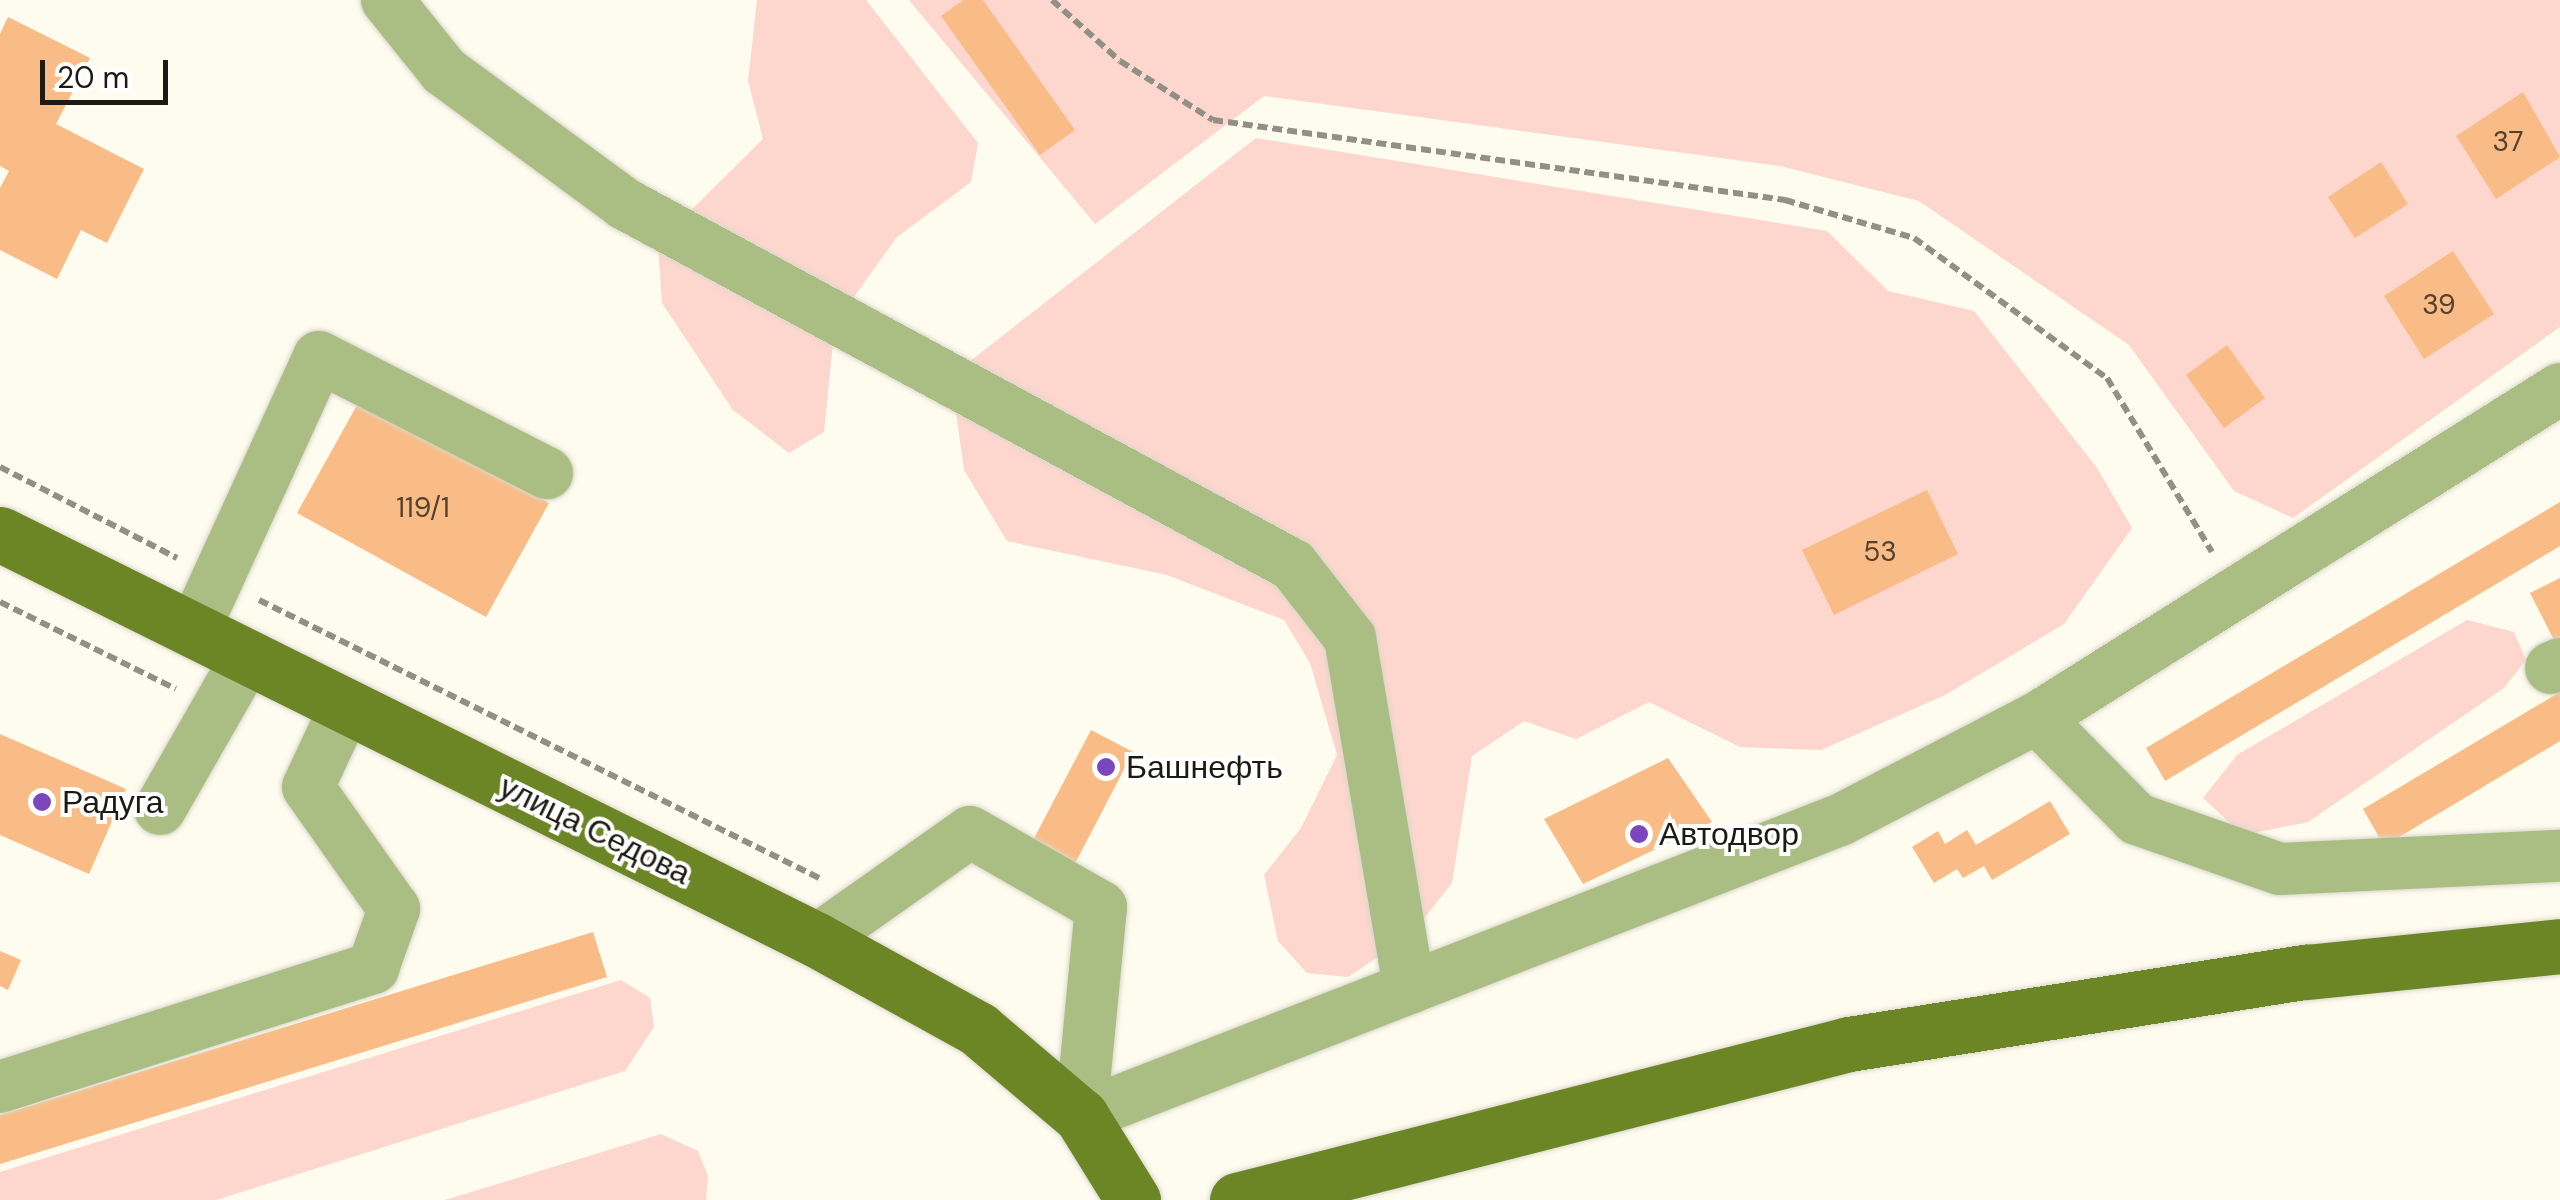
<!DOCTYPE html>
<meta charset="utf-8">
<style>
body{margin:0}
#map{position:relative;width:2560px;height:1200px;overflow:hidden;background:#fefbef;font-family:"DM Sans",sans-serif}
div>[style]{position:absolute}
.green>*{inset:0;background:#fdd6ce}
.building>*{inset:0;background:#f9bc86}
.path>*{height:6px;margin-top:-3px;transform-origin:0;background:repeating-linear-gradient(90deg,#929086 0 10px,transparent 0 15px)}
.roads{filter:drop-shadow(0 0 2px #dad7cc) drop-shadow(0 0 2px #dad7cc)}
.minor>*{height:52px;margin:-26px;padding:0 26px;transform-origin:26px;border-radius:26px;background:#aabe83}
.major>*{height:55px;margin:-27.5px;padding:0 27.5px;transform-origin:27.5px;border-radius:27.5px;background:#6c8625}
.dots>*{width:28px;height:28px;translate:-50% -50%;box-sizing:border-box;border:5px solid #fff;border-radius:50%}
span{translate:-50% -50%;white-space:nowrap;text-align:center;line-height:1.15;-webkit-text-stroke:8px #fff;paint-order:stroke}
.number-label{font-size:28px;color:#534230}
.number-label span{-webkit-text-stroke-width:0}
.poi-label{font-size:32px;color:#1c1a13}
.left{translate:0 -50%;text-align:left}
.street-label{font-size:32px;color:#1c1a13}
.scale{position:absolute;left:40px;top:60px;width:128px;height:45px;box-sizing:border-box;border:5px solid #1c1a13;border-top:0;padding-left:12px;font-size:30px;line-height:35px;white-space:nowrap;color:#1c1a13;-webkit-text-stroke:8px #fff;paint-order:stroke}
</style>
<div id="map">
<div class="green">
<i style="clip-path:polygon(757px 0,866px 0,978px 143px,971px 182px,897px 237px,835px 323px,824px 432px,789px 453px,733px 410px,662px 303px,658px 243px,763px 139px,748px 81px)"></i>
<i style="clip-path:polygon(909px 0,2560px 0,2560px 327px,2293px 518px,2234px 491px,2129px 345px,1919px 201px,1780px 166px,1264px 96px,1095px 224px)"></i>
<i style="clip-path:polygon(1256px 138px,1827px 231px,1888px 291px,1974px 311px,2097px 468px,2132px 528px,2064px 624px,1945px 695px,1821px 750px,1740px 747px,1649px 702px,1576px 739px,1524px 721px,1472px 756px,1452px 883px,1412px 934px,1348px 977px,1307px 973px,1278px 941px,1264px 875px,1301px 828px,1337px 755px,1310px 663px,1284px 620px,1167px 575px,1007px 541px,964px 470px,951px 376px)"></i>
<i style="clip-path:polygon(2467px 620px,2514px 632px,2526px 660px,2504px 688px,2308px 822px,2243px 835px,2203px 798px,2237px 755px)"></i>
<i style="clip-path:polygon(621px 980px,650px 998px,654px 1027px,625px 1071px,216px 1200px,0 1200px,0 1172px)"></i>
<i style="clip-path:polygon(661px 1134px,698px 1151px,708px 1176px,706px 1200px,445px 1200px)"></i>
</div>
<div class="building">
<i style="clip-path:polygon(963px 0,983px 0,1075px 130px,1040px 155px,941px 16px)"></i>
<i style="clip-path:polygon(8px 17px,90px 58px,56px 124px,144px 169px,107px 243px,81px 230px,57px 279px,0 250px,0 188px,9px 171px,0 166px,0 34px)"></i>
<i style="clip-path:polygon(2523px 92px,2560px 157px,2496px 199px,2456px 136px)"></i>
<i style="clip-path:polygon(2381px 162px,2408px 204px,2355px 238px,2328px 197px)"></i>
<i style="clip-path:polygon(2453px 251px,2494px 314px,2424px 359px,2384px 296px)"></i>
<i style="clip-path:polygon(2227px 345px,2265px 398px,2224px 428px,2186px 375px)"></i>
<i style="clip-path:polygon(361px 398px,549px 503px,486px 617px,297px 513px)"></i>
<i style="clip-path:polygon(1927px 490px,1958px 554px,1834px 615px,1802px 550px)"></i>
<i style="clip-path:polygon(2560px 502px,2560px 546px,2165px 781px,2146px 748px)"></i>
<i style="clip-path:polygon(2560px 578px,2560px 637px,2554px 640px,2530px 593px)"></i>
<i style="clip-path:polygon(2560px 692px,2560px 741px,2384px 846px,2363px 809px)"></i>
<i style="clip-path:polygon(1091px 730px,1133px 752px,1053px 906px,1010px 884px)"></i>
<i style="clip-path:polygon(0 734px,126px 789px,89px 874px,0 835px)"></i>
<i style="clip-path:polygon(1668px 758px,1712px 822px,1583px 884px,1544px 819px)"></i>
<i style="clip-path:polygon(2050px 801px,2070px 834px,1992px 880px,1984px 866px,1963px 878px,1957px 869px,1934px 883px,1912px 847px,1938px 831px,1945px 844px,1967px 830px,1976px 845px)"></i>
<i style="clip-path:polygon(593px 932px,607px 977px,0 1164px,0 1115px)"></i>
<i style="clip-path:polygon(0 951px,21px 960px,8px 990px,0 986px)"></i>
</div>
<div class="path">
<i style="left:1052px;top:0;width:91px;rotate:41.9deg"></i>
<i style="left:1120px;top:61px;width:110px;rotate:32.4deg"></i>
<i style="left:1213px;top:120px;width:578px;rotate:7.96deg"></i>
<i style="left:1785px;top:200px;width:134px;rotate:16.4deg"></i>
<i style="left:1914px;top:238px;width:238px;rotate:36deg"></i>
<i style="left:2107px;top:378px;width:203px;rotate:58.9deg"></i>
<i style="left:0;top:467px;width:199px;rotate:27.2deg"></i>
<i style="left:259px;top:600px;width:627px;rotate:26.4deg"></i>
<i style="left:0;top:602px;width:196px;rotate:26.3deg"></i>
</div>
<div class="roads">
<div class="minor">
<i style="left:387px;top:0;width:91px;rotate:51.2deg"></i>
<i style="left:444px;top:71px;width:225px;rotate:36.3deg"></i>
<i style="left:625px;top:204px;width:759px;rotate:28.39deg"></i>
<i style="left:1293px;top:565px;width:93px;rotate:52deg"></i>
<i style="left:1350px;top:638px;width:355px;rotate:80.4deg"></i>
<i style="left:194px;top:630px;width:300px;rotate:-65.4deg"></i>
<i style="left:319px;top:357px;width:256px;rotate:27deg"></i>
<i style="left:2551px;top:668px;width:10px;rotate:-24deg"></i>
<i style="left:2037px;top:718px;width:142px;rotate:45.3deg"></i>
<i style="left:2137px;top:819px;width:151px;rotate:19.3deg"></i>
<i style="left:2280px;top:869px;width:280px;rotate:-2.7deg"></i>
<i style="left:160px;top:809px;width:175px;rotate:-60.2deg"></i>
<i style="left:817px;top:940px;width:187px;rotate:-35.2deg"></i>
<i style="left:970px;top:832px;width:151px;rotate:29.8deg"></i>
<i style="left:1101px;top:907px;width:210px;rotate:95.5deg"></i>
<i style="left:1081px;top:1116px;width:815px;rotate:-21.31deg"></i>
<i style="left:1840px;top:820px;width:222px;rotate:-27.4deg"></i>
<i style="left:2037px;top:718px;width:618px;rotate:-32.17deg"></i>
<i style="left:0;top:1087px;width:392px;rotate:-17.7deg"></i>
<i style="left:373px;top:968px;width:63px;rotate:-70.4deg"></i>
<i style="left:394px;top:909px;width:149px;rotate:-125.2deg"></i>
<i style="left:308px;top:787px;width:89px;rotate:-64.9deg"></i>
</div>
<div class="major">
<i style="left:0;top:534px;width:912px;rotate:26.42deg"></i>
<i style="left:817px;top:940px;width:184px;rotate:28.9deg"></i>
<i style="left:978px;top:1029px;width:135px;rotate:40.2deg"></i>
<i style="left:1081px;top:1116px;width:99px;rotate:58.2deg"></i>
<i style="left:1237px;top:1200px;width:632px;rotate:-14.3deg"></i>
<i style="left:1849px;top:1044px;width:463px;rotate:-9deg"></i>
<i style="left:2306px;top:972px;width:255px;rotate:-5.8deg"></i>
</div>
</div>
<div class="dots">
<i style="left:1106px;top:767px;background:#7a47bf"></i>
<i style="left:42px;top:802px;background:#7a47bf"></i>
<i style="left:1639px;top:834px;background:#7a47bf"></i>
</div>
<div class="number-label">
<span style="left:2508px;top:142px">37</span>
<span style="left:2439px;top:305px">39</span>
<span style="left:423px;top:508px">119/1</span>
<span style="left:1880px;top:552px">53</span>
</div>
<div class="poi-label">
<span class="left" style="left:1126px;top:767px">Башнефть</span>
<span class="left" style="left:62px;top:802px">Радуга</span>
<span class="left" style="left:1659px;top:834px">Автодвор</span>
</div>
<div class="street-label">
<span style="left:595px;top:830px;rotate:26deg">улица Седова</span>
</div>
<div class="scale">20 m</div>
</div>
